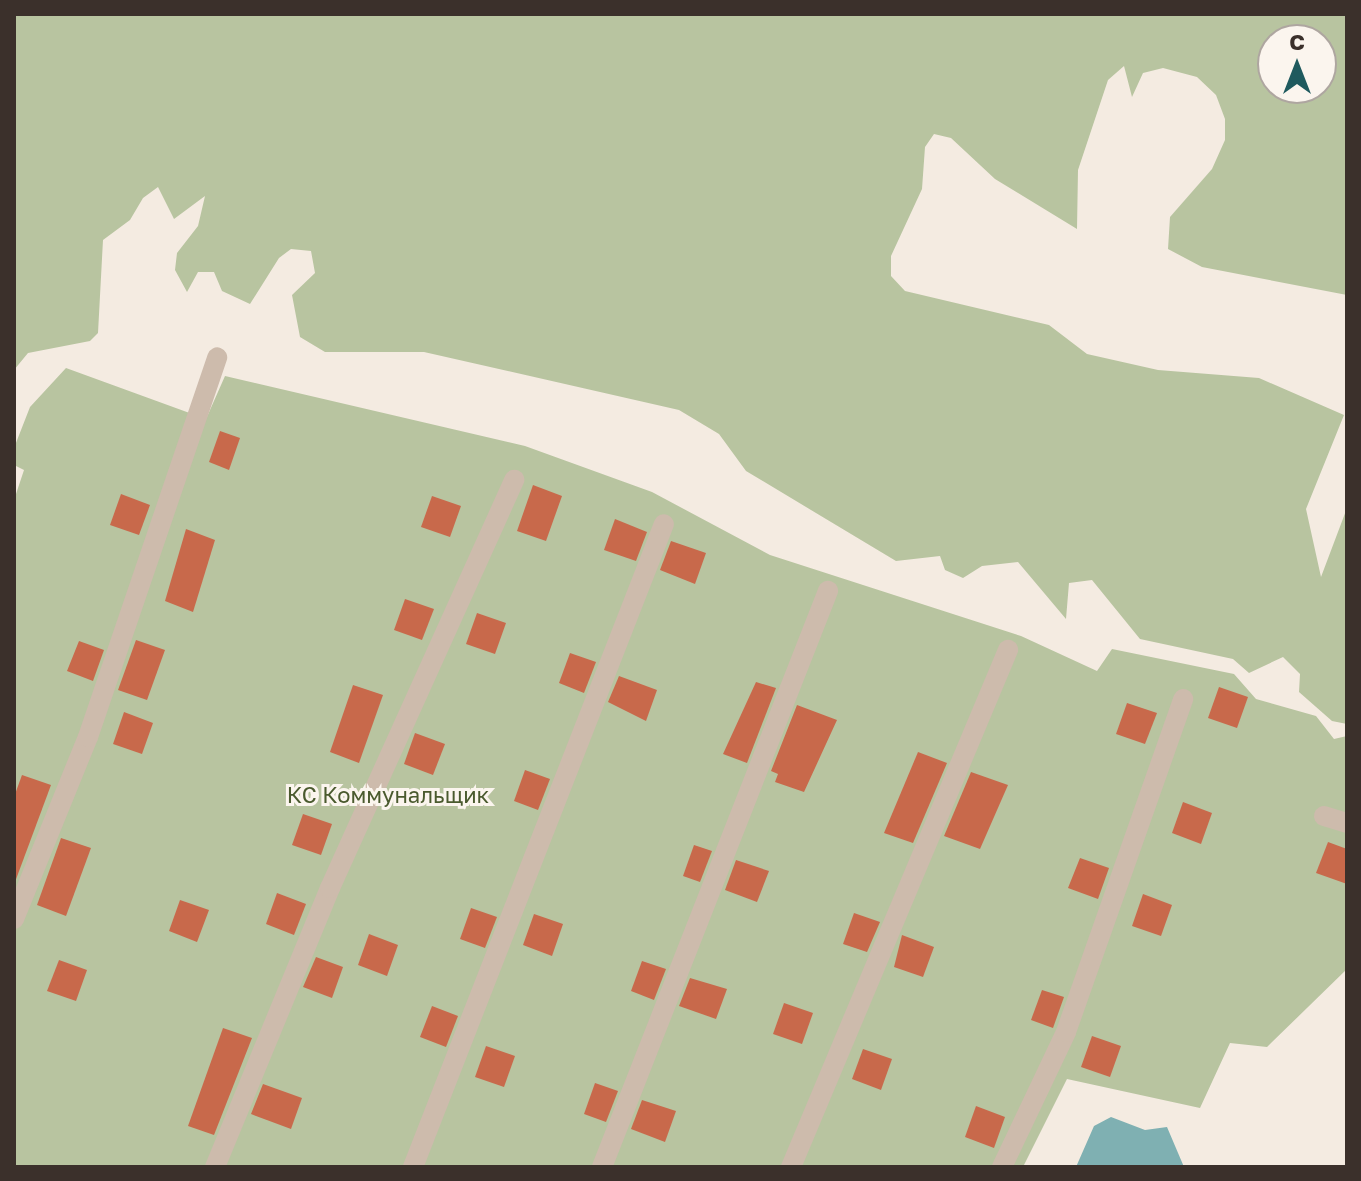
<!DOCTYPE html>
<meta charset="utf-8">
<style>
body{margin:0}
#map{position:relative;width:1361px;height:1181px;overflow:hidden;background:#f4ebe1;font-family:"Golos Text",sans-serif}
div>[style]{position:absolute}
.green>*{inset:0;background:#b8c4a0}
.water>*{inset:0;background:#7fb0b2}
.building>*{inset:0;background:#c8694b}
.street>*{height:20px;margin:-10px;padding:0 10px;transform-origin:10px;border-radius:10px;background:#cdbbac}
span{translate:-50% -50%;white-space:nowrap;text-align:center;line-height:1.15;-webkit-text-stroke:6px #fbf5ee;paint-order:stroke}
.park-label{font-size:22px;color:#4a5a2e}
.frame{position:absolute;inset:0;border:16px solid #3b302b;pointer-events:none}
.north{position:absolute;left:1257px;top:24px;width:80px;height:80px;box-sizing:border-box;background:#fbf5ee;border:2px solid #aea6a0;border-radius:50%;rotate:0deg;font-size:22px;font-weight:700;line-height:32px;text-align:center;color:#3b302b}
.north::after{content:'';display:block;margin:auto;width:28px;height:36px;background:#1f5a5e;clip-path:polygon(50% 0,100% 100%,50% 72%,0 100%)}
</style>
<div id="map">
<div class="green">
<i style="clip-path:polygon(evenodd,14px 14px,1347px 14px,1347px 295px,1202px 267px,1168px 249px,1170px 217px,1212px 169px,1225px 140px,1225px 119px,1216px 95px,1197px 77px,1163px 68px,1143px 73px,1132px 97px,1124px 66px,1108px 80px,1078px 170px,1077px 229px,995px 179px,951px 138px,934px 134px,925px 147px,922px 189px,891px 256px,891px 276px,905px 291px,1049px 325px,1087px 354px,1158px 370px,1259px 378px,1344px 415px,1306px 509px,1321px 577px,1347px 508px,1347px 724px,1332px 721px,1299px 692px,1300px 674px,1283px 657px,1249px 673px,1233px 659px,1140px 639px,1092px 580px,1069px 583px,1066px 619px,1018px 562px,982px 566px,963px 578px,945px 570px,940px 556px,896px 561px,746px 471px,719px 434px,679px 410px,424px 352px,325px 352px,300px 337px,292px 295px,315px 273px,311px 251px,291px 249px,279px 258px,250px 304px,222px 291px,214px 272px,198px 272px,187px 292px,175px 270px,177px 253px,198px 226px,205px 196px,174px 219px,158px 187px,143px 198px,130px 220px,103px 240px,98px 333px,90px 341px,28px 353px,14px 370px,14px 14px,1273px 40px,1321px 40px,1321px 88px,1273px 88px,1273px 40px)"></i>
<i style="clip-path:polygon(66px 368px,206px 419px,225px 376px,525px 446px,652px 492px,770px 555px,1021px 636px,1097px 671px,1112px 649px,1234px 674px,1256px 699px,1316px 716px,1334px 739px,1347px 736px,1347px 969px,1267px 1047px,1230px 1043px,1200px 1108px,1067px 1079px,1023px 1167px,14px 1167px,14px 500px,24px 470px,14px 465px,14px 448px,30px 407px)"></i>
</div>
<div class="water">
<i style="clip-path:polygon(1111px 1117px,1145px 1130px,1167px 1127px,1184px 1167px,1076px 1167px,1094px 1126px)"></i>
</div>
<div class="building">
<i style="clip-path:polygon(220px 431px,240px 438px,229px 470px,209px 462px)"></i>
<i style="clip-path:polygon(533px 485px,562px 496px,546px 541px,517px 531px)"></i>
<i style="clip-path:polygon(121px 494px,150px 505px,139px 535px,110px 525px)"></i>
<i style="clip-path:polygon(432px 496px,461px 506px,450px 537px,421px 527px)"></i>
<i style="clip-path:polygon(615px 519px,647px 532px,636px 561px,604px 550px)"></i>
<i style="clip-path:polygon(186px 529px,215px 540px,193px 612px,165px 601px)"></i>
<i style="clip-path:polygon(671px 541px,706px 553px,695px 584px,660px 570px)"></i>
<i style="clip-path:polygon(405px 599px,434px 609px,422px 640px,394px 630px)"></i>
<i style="clip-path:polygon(477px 613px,506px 623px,495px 654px,466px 644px)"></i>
<i style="clip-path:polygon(136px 640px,165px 650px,147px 700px,118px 690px)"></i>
<i style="clip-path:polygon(79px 641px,104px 650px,93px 681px,67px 671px)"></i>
<i style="clip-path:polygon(570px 653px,596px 662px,584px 693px,559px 683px)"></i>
<i style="clip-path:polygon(619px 676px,657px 690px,646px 721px,608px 702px)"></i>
<i style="clip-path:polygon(756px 682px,776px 688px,747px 763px,723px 754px)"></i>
<i style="clip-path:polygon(353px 685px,383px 695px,359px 763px,330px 752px)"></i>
<i style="clip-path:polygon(1219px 687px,1248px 697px,1237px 728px,1208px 718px)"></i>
<i style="clip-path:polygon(1127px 703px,1157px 713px,1145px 744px,1116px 734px)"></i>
<i style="clip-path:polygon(797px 705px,837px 720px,804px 792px,775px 782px,778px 774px,771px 771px)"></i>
<i style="clip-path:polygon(124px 712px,153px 723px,142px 754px,113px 744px)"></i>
<i style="clip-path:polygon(415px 733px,445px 744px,433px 775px,404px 764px)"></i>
<i style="clip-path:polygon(918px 752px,947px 763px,913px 843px,884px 833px)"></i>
<i style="clip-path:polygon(525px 770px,550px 779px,538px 810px,514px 801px)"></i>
<i style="clip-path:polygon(971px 772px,1008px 785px,980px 849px,944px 836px)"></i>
<i style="clip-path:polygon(22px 775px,51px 785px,15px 882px,14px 797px)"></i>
<i style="clip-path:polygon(1183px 802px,1212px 813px,1201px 844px,1172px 833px)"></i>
<i style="clip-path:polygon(303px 814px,332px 824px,321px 855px,292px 845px)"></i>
<i style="clip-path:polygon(61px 838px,91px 848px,66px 916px,37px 905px)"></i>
<i style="clip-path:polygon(1328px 842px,1347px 849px,1347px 884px,1316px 873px)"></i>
<i style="clip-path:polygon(694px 845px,712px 851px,700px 882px,683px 876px)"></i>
<i style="clip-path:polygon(1080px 858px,1109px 868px,1098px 899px,1068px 888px)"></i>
<i style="clip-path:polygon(736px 860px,769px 871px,757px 902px,725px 890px)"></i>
<i style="clip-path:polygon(277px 893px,306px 904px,294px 935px,266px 924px)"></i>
<i style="clip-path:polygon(1143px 894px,1172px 905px,1161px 936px,1132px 926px)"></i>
<i style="clip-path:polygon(180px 900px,209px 910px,197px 942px,169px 931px)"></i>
<i style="clip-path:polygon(471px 908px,497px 917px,485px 948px,460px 939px)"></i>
<i style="clip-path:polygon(854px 913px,880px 922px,867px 952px,843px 944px)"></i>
<i style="clip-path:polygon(534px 914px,563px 924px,552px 956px,523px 945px)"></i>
<i style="clip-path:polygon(369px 934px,398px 945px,387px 976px,358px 965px)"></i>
<i style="clip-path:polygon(902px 935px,934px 947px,923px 977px,894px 967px)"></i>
<i style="clip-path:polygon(316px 957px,343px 967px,332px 998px,303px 987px)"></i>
<i style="clip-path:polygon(59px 960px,87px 970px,76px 1001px,47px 991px)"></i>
<i style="clip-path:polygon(642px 961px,666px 969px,654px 1000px,631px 991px)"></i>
<i style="clip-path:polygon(690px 978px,727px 989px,716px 1019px,679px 1006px)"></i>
<i style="clip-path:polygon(1042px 990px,1064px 997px,1053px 1028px,1031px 1020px)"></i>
<i style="clip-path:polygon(784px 1003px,813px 1013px,802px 1044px,773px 1034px)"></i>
<i style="clip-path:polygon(432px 1006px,458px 1016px,446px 1047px,420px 1037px)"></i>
<i style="clip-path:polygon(223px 1028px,252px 1038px,214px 1135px,188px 1126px)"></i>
<i style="clip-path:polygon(1092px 1036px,1121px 1046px,1110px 1077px,1081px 1067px)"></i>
<i style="clip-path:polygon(486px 1046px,515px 1056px,504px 1087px,475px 1077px)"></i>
<i style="clip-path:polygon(863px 1049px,892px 1059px,881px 1090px,852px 1079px)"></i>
<i style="clip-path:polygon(595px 1083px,618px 1091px,606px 1122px,584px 1114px)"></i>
<i style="clip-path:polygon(263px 1084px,302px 1098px,291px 1129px,251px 1114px)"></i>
<i style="clip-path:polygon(642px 1100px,676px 1111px,665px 1142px,631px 1129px)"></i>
<i style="clip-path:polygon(976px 1106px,1005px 1117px,994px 1148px,965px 1137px)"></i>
</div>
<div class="street">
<i style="left:1324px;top:816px;width:24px;rotate:17deg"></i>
<i style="left:14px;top:919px;width:196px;rotate:-67.9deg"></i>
<i style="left:88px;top:737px;width:401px;rotate:-71.2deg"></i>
<i style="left:215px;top:1167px;width:302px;rotate:-67.6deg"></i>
<i style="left:330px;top:888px;width:448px;rotate:-65.7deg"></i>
<i style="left:413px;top:1167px;width:690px;rotate:-68.68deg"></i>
<i style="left:602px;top:1167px;width:619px;rotate:-68.58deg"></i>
<i style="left:791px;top:1167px;width:561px;rotate:-67.23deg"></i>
<i style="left:1002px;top:1167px;width:149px;rotate:-64.6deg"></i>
<i style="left:1066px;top:1032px;width:353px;rotate:-70.6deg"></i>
</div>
<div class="park-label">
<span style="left:388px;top:795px">КС Коммунальщик</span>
</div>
<div class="frame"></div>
<div class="north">С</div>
</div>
